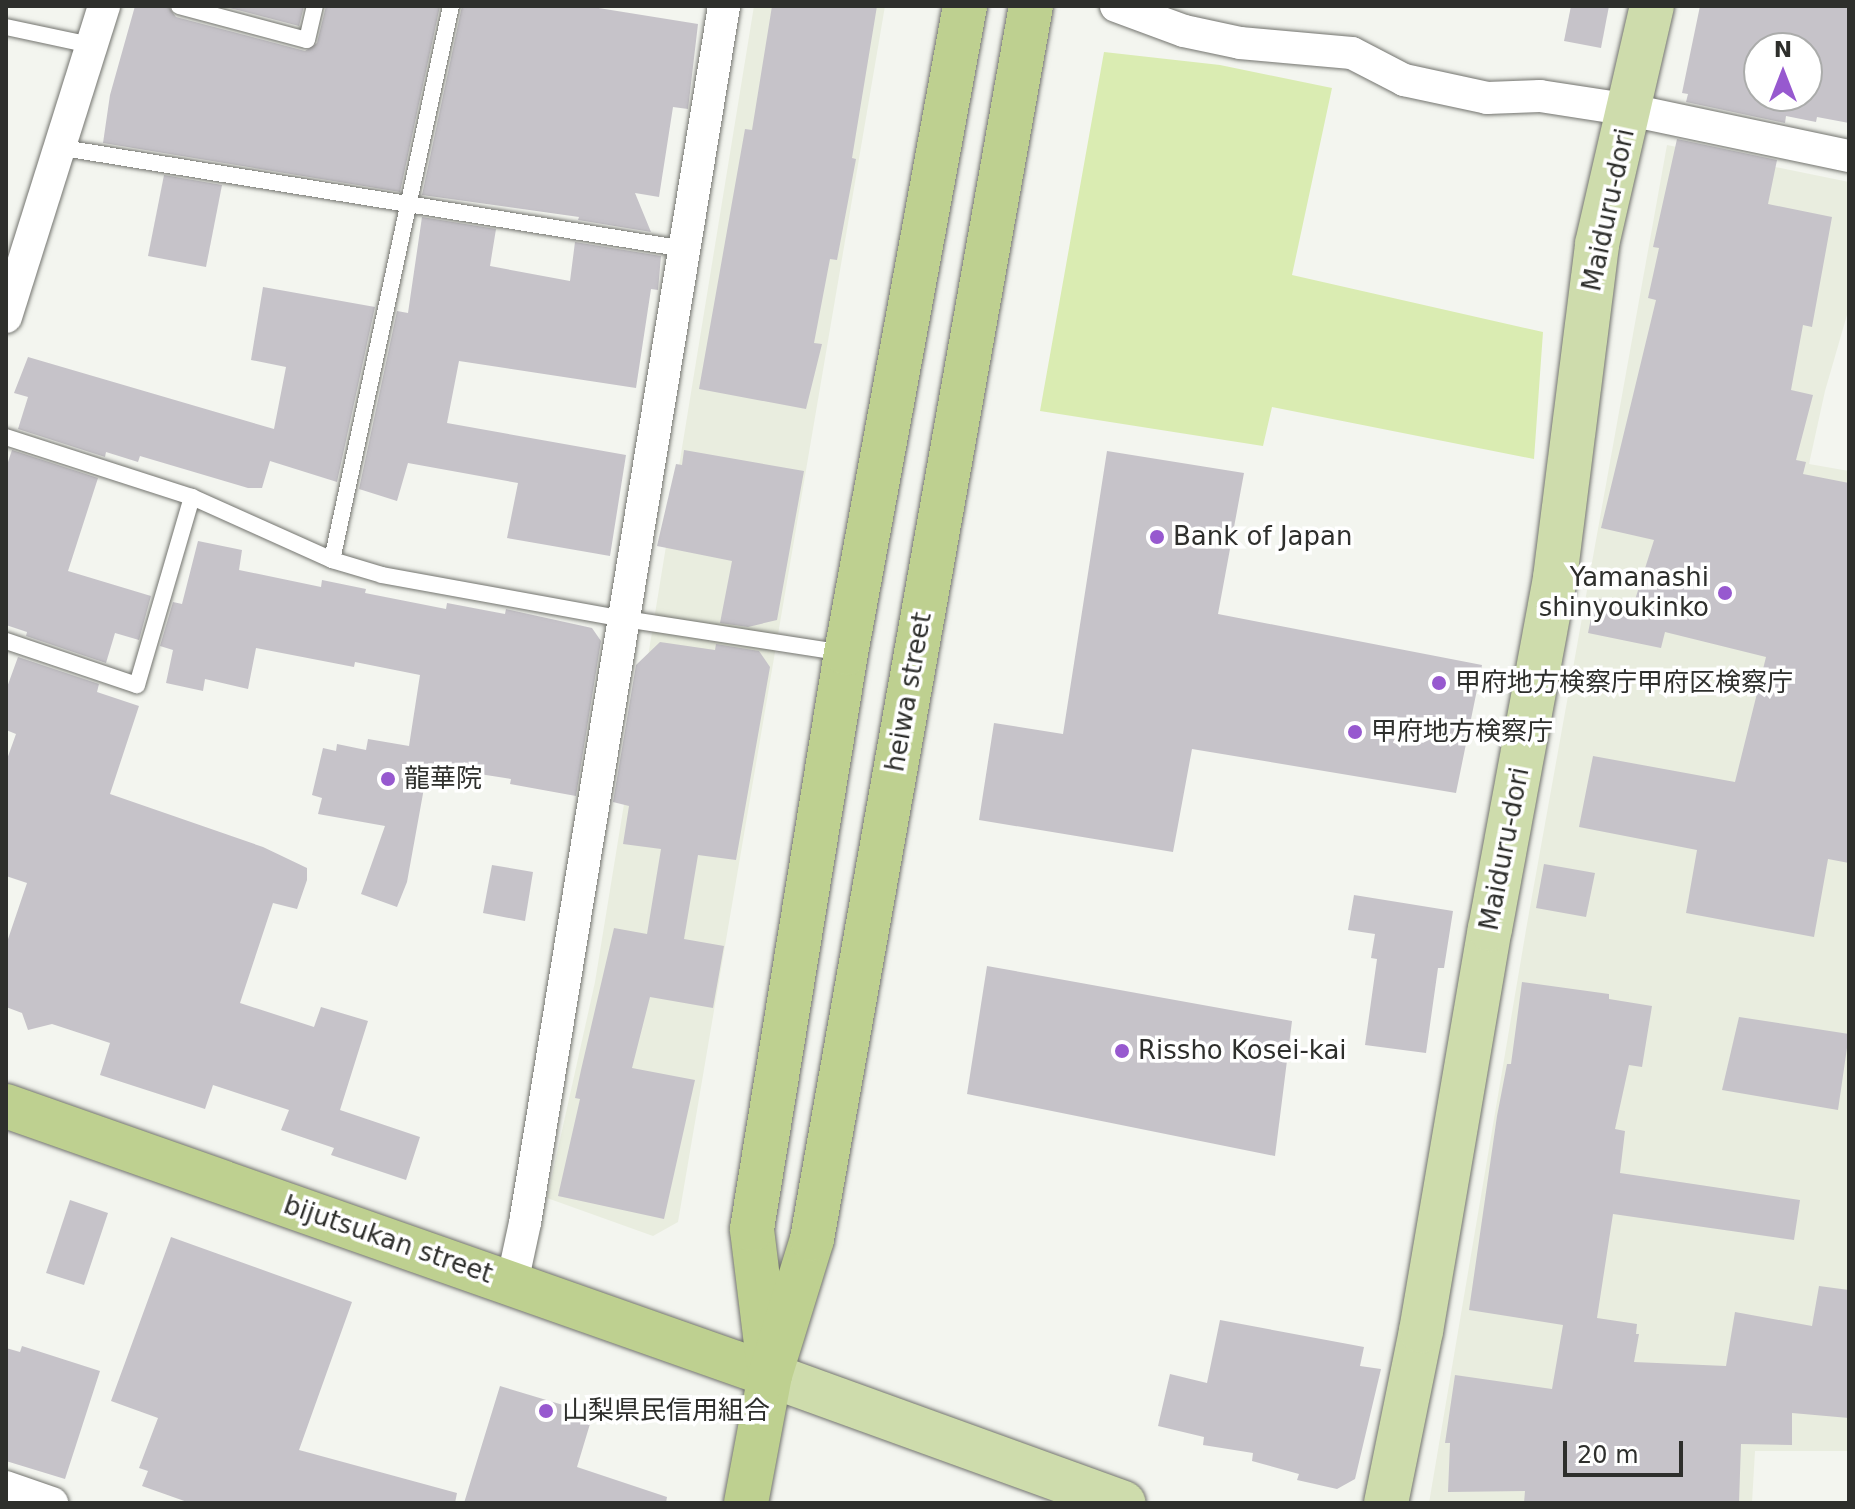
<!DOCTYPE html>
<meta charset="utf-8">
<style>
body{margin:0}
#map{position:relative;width:1855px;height:1509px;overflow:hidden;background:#f3f5ef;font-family:"DejaVu Sans","Noto Sans JP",sans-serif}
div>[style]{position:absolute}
.built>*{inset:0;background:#e9eddf}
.green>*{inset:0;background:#daecb2}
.building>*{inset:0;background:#c6c3c9}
.roads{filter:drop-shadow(0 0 2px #73746f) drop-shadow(0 0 2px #73746f)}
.service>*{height:16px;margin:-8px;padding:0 8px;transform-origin:8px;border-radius:8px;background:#fff}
.minor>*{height:32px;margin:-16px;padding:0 16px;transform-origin:16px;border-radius:16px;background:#fff}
.primary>*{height:44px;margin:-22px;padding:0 22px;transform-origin:22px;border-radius:22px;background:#cedcac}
.trunk>*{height:44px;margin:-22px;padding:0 22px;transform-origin:22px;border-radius:22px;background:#bed090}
.dots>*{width:22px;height:22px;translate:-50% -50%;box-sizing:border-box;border:4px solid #fff;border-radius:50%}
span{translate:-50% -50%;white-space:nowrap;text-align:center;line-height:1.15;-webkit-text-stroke:7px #fff;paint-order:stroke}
.street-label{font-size:26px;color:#2e2f2c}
.poi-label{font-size:26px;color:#2e2f2c}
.left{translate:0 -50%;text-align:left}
.right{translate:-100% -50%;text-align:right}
.frame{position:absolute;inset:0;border:8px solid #2e2f2c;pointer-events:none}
.north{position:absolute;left:1743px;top:32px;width:80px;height:80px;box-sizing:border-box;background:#fff;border:2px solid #abacab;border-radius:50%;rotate:0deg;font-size:22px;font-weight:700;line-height:32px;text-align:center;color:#2e2f2c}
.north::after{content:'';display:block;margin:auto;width:28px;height:36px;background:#9759cf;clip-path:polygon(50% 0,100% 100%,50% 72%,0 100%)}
.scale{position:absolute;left:1563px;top:1441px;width:120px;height:36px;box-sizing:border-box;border:4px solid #2e2f2c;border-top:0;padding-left:10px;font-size:24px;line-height:28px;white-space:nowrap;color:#2e2f2c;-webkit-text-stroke:6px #fff;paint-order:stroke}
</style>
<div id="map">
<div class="built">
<i style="clip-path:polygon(754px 6px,885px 6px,678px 1222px,653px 1236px,547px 1198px,595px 982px)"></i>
<i style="clip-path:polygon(1667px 145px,1849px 182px,1849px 308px,1825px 391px,1809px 464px,1849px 471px,1849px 1451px,1755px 1451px,1752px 1503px,1429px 1503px,1527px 924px)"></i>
</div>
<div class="green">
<i style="clip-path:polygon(1104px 52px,1220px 65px,1332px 88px,1292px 275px,1543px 332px,1534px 459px,1272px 407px,1263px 446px,1040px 411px)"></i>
</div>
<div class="building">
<i style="clip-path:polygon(135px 6px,168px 6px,176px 17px,305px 51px,317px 43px,326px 6px,440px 6px,400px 192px,103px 143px,110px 95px)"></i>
<i style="clip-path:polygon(222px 6px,304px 6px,299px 26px)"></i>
<i style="clip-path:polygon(462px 6px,586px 6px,698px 24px,688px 109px,673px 107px,659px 197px,635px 193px,651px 232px,578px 220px,579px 217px,422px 195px)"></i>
<i style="clip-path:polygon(772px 6px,877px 6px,852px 158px,856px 159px,837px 260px,830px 259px,814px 343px,822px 344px,806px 409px,699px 389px,745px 129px,752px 130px)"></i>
<i style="clip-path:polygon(1571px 6px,1609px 6px,1601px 48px,1564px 41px)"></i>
<i style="clip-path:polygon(evenodd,1700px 6px,1849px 6px,1849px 123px,1817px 117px,1816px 122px,1786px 116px,1785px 123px,1686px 102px,1688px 94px,1682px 93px,1700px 6px,1759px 48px,1807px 48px,1807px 96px,1759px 96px,1759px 48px)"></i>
<i style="clip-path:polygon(1677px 139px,1777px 160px,1768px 204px,1832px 217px,1812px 327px,1803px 325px,1791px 390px,1813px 395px,1796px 460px,1806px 462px,1803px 474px,1849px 483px,1849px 863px,1828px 859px,1814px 937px,1686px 913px,1697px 850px,1579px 827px,1593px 756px,1735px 782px,1766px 657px,1665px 632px,1661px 648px,1588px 633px,1595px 598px,1633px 606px,1654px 540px,1601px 528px,1656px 300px,1648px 298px,1659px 248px,1653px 247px)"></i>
<i style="clip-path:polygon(164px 175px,222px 185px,206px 267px,148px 256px)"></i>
<i style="clip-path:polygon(422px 217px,496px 229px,490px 266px,570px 281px,575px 242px,661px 256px,658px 290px,651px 289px,636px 388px,459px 361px,447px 423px,626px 455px,610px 556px,507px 538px,518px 483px,408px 463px,397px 501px,359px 489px,397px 311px,408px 313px)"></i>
<i style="clip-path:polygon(263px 287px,375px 307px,337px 482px,270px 461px,262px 488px,248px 488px,140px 456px,138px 462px,106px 452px,105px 457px,18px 429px,28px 397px,14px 393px,28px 357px,274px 429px,286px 367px,251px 360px)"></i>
<i style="clip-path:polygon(12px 450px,98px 478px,68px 571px,151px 596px,139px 640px,115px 633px,106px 663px,26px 636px,27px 632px,6px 625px,6px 468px)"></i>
<i style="clip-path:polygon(684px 450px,804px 471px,777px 620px,748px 627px,720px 623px,732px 561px,657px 546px,676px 464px,682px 465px)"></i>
<i style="clip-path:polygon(1107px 451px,1244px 473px,1218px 614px,1482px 665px,1456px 793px,1192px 749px,1173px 852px,979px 820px,994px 723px,1063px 734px)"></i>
<i style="clip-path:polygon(198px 541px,242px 550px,239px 570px,321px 587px,322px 580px,366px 589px,365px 593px,446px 609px,447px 603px,505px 614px,506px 609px,592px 628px,601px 641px,576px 796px,510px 784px,511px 779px,428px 766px,407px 882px,397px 907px,361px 894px,385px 826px,318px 814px,322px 798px,312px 795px,323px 748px,336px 751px,337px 744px,366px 750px,368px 739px,409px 746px,420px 675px,355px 662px,354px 667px,256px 648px,248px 689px,205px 679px,203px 691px,166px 683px,173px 650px,160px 646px,173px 602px,182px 604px)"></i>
<i style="clip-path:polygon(660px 642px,715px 650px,716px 644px,759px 651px,770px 667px,736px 860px,698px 855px,684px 939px,724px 946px,713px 1008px,650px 997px,632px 1068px,695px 1080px,664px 1219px,558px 1196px,580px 1099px,575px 1098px,581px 1070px,614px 928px,647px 934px,661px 849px,623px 844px,629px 806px,613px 802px,636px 665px)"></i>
<i style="clip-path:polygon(18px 657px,99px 684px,97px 692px,139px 706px,110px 794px,263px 847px,307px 868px,307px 880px,297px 909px,273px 903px,240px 1003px,314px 1027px,321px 1007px,368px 1021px,340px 1110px,420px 1137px,406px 1180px,331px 1155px,334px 1148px,281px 1130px,289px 1110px,213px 1085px,205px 1109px,100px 1075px,110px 1043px,52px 1024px,28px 1030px,22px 1013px,6px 1007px,6px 945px,27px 883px,6px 876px,6px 762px,16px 734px,6px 730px,6px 690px)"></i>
<i style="clip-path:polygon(1544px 864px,1595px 873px,1586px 917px,1536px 908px)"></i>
<i style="clip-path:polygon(492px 865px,533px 872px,525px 921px,483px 913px)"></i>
<i style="clip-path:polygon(1354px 895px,1453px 911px,1444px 968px,1438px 968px,1426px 1053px,1365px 1045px,1377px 959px,1371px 958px,1375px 934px,1348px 930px)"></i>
<i style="clip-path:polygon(987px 966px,1292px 1021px,1275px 1156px,967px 1094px)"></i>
<i style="clip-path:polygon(1522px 982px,1609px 994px,1609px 999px,1652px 1006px,1642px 1067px,1629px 1065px,1615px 1129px,1625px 1131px,1620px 1173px,1800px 1200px,1794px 1240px,1613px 1214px,1597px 1318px,1637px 1324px,1636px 1334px,1639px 1334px,1634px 1362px,1726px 1366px,1735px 1312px,1812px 1326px,1819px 1286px,1849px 1290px,1849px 1418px,1792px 1413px,1792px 1445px,1741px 1444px,1739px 1503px,1524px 1503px,1525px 1491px,1448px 1492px,1450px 1443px,1445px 1443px,1455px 1375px,1552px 1389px,1563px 1325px,1469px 1310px,1497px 1116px,1507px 1064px,1511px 1064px)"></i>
<i style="clip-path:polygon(1739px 1017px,1849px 1034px,1838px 1110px,1722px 1090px)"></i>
<i style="clip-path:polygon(70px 1200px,108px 1213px,84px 1285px,46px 1273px)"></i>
<i style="clip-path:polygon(171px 1237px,352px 1302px,299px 1450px,457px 1493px,455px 1503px,190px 1503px,142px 1486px,148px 1471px,139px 1468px,158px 1418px,111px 1401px)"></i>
<i style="clip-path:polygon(1220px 1320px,1364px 1347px,1360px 1366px,1381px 1369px,1355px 1479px,1337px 1489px,1297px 1480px,1299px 1474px,1252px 1461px,1253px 1453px,1203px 1445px,1204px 1437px,1158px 1426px,1170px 1374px,1207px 1383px)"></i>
<i style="clip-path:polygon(22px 1346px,100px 1371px,65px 1479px,6px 1461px,6px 1348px,20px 1352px)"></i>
<i style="clip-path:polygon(500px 1386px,593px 1414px,577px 1467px,667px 1497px,666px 1503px,464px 1503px)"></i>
</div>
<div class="roads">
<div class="service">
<i style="left:179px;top:6px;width:132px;rotate:14.9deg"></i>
<i style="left:307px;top:40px;width:35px;rotate:-77deg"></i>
<i style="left:6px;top:27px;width:87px;rotate:12deg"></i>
<i style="left:57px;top:147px;width:636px;rotate:9.23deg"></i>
<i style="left:6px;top:437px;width:195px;rotate:17.9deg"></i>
<i style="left:192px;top:497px;width:154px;rotate:24.2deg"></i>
<i style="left:332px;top:560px;width:52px;rotate:16.7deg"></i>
<i style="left:382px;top:575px;width:247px;rotate:10.3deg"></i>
<i style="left:625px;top:619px;width:223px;rotate:8.8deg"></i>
<i style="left:332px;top:560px;width:567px;rotate:-77.88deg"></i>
<i style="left:6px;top:641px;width:138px;rotate:18.6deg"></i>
<i style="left:137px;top:685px;width:196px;rotate:-73.7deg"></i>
</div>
<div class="minor">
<i style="left:1116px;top:6px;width:72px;rotate:20.2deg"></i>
<i style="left:1184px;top:31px;width:57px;rotate:12.1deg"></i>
<i style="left:1240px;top:43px;width:112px;rotate:5.1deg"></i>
<i style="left:1352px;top:53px;width:59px;rotate:27.4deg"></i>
<i style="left:1404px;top:80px;width:85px;rotate:12.2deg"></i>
<i style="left:1487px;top:98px;width:53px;rotate:-2.2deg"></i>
<i style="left:1540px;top:96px;width:91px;rotate:8.8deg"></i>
<i style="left:1630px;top:110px;width:224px;rotate:11.9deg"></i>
<i style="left:6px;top:317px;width:326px;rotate:-72.5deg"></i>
<i style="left:512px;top:1283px;width:61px;rotate:-77.8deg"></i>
<i style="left:525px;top:1223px;width:1233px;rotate:-80.71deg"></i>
<i style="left:6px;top:1487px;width:49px;rotate:19.2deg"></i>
</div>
<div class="primary">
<i style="left:770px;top:1375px;width:376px;rotate:19.9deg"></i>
<i style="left:1386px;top:1503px;width:176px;rotate:-78.5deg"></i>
<i style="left:1421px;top:1331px;width:408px;rotate:-80.3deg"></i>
<i style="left:1490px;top:929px;width:357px;rotate:-79.5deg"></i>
<i style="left:1555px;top:578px;width:337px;rotate:-82.8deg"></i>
<i style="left:1597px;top:244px;width:244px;rotate:-77deg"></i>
</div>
<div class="trunk">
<i style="left:6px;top:1106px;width:810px;rotate:19.4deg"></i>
<i style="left:768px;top:1360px;width:132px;rotate:-97deg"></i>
<i style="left:752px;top:1229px;width:584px;rotate:-80.73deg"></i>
<i style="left:846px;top:653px;width:658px;rotate:-79.58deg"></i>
<i style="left:746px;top:1503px;width:130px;rotate:-79.4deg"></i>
<i style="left:770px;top:1375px;width:142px;rotate:-72.8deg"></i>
<i style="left:812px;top:1239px;width:1252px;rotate:-79.93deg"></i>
</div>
</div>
<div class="dots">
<i style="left:1157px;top:537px;background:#9759cf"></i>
<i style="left:1725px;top:593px;background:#9759cf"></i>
<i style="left:1439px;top:683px;background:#9759cf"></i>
<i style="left:1355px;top:732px;background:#9759cf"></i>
<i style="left:388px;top:779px;background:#9759cf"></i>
<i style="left:1122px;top:1051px;background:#9759cf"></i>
<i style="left:546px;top:1411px;background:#9759cf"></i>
</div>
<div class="street-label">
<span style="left:1609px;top:210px;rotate:-78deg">Maiduru-dori</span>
<span style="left:909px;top:692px;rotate:-80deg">heiwa street</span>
<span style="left:1505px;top:849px;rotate:-79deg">Maiduru-dori</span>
<span style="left:388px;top:1240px;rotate:19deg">bijutsukan street</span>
</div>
<div class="poi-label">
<span class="left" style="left:1173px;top:537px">Bank of Japan</span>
<span class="right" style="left:1709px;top:593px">Yamanashi<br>shinyoukinko</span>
<span class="left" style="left:1455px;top:683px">甲府地方検察庁甲府区検察庁</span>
<span class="left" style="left:1371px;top:732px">甲府地方検察庁</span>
<span class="left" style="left:404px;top:779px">龍華院</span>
<span class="left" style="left:1138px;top:1051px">Rissho Kosei-kai</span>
<span class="left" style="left:562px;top:1411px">山梨県民信用組合</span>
</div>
<div class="frame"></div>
<div class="north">N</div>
<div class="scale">20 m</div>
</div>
